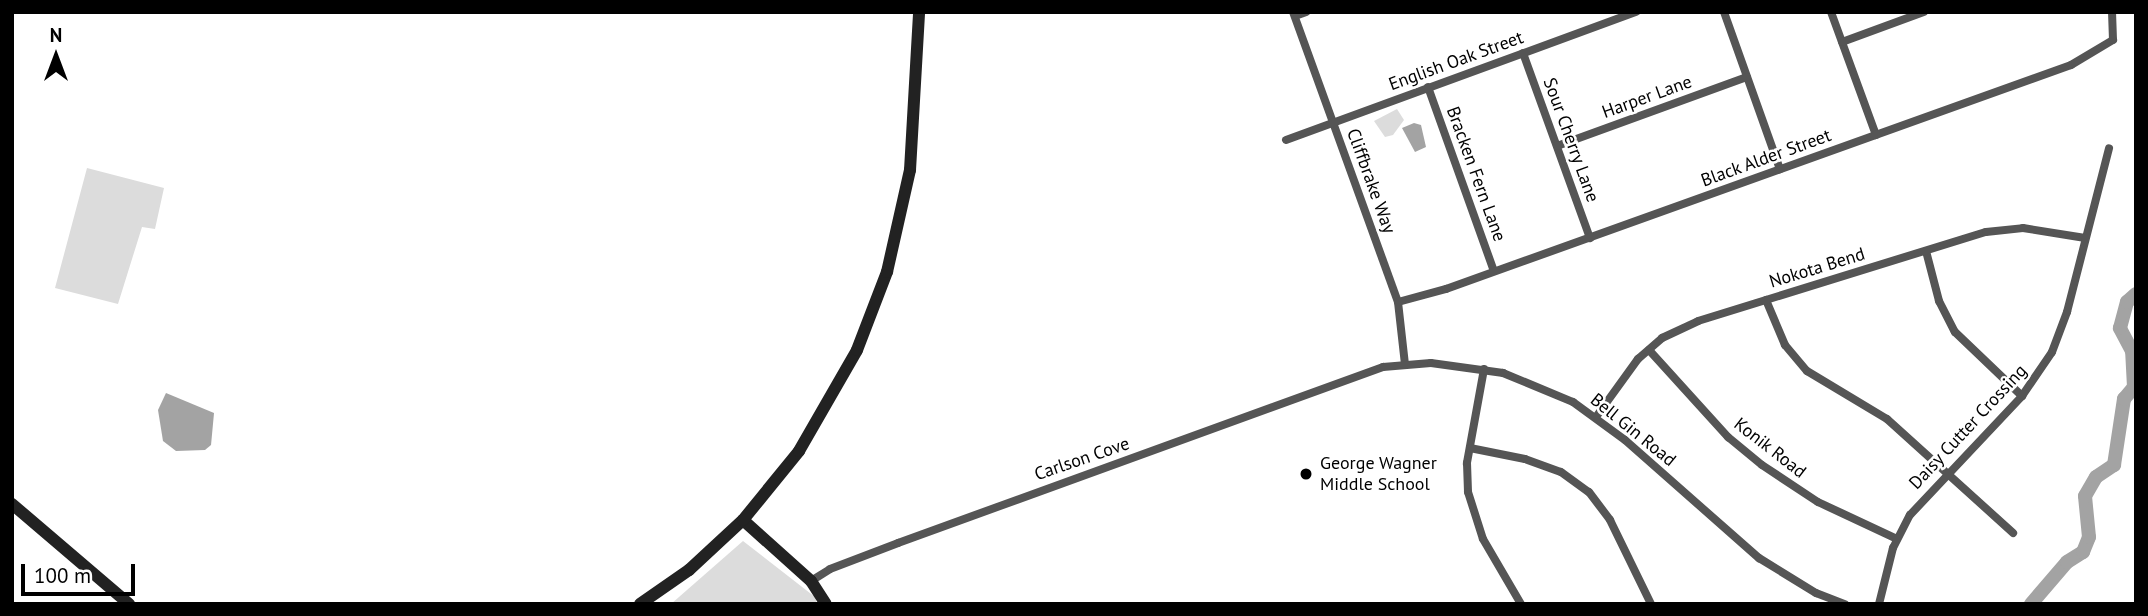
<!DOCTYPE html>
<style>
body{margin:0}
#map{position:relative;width:2148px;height:616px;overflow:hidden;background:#fff;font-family:"PT Sans",sans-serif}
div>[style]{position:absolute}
.green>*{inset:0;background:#dcdcdc}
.water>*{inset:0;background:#a3a3a3}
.river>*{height:14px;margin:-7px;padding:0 7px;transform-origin:7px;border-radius:7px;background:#a3a3a3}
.street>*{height:8px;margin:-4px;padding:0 4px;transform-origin:4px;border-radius:4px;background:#555}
.secondary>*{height:12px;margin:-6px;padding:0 6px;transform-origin:6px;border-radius:6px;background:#222}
.dots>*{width:19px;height:19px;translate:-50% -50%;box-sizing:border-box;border:4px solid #fff;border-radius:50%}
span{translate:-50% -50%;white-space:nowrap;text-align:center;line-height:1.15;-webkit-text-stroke:5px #fff;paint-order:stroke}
.street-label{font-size:18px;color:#000}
.poi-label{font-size:18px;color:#000}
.left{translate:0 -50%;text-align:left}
.frame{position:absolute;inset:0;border:14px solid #000;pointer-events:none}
.north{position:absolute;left:21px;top:21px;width:70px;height:70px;-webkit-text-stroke:5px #fff;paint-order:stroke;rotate:0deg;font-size:19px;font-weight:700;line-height:28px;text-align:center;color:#000}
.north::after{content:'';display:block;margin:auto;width:24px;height:32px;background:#000;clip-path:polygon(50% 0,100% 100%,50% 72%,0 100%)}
.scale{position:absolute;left:21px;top:564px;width:114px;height:32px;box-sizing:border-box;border:4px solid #000;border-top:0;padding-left:9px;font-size:21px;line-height:24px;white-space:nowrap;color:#000;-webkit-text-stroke:5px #fff;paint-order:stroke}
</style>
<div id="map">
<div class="green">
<i style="clip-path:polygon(1397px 109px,1404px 120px,1393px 135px,1385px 137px,1374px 121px)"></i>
<i style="clip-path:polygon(87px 168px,164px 188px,155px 229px,142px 227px,118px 304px,55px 288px)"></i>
<i style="clip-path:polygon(743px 541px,815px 597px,817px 604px,671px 604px)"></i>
</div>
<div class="water">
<i style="clip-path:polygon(1414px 123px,1421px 125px,1426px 147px,1415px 152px,1402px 128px)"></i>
<i style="clip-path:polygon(166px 393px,214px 413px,211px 445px,205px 450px,176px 451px,163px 441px,158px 410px)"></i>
</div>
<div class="river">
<i style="left:2031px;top:604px;width:55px;rotate:-49.4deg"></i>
<i style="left:2067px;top:562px;width:19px;rotate:-32deg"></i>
<i style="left:2083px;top:552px;width:16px;rotate:-68deg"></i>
<i style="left:2089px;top:537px;width:41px;rotate:-95.6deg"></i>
<i style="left:2085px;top:496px;width:22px;rotate:-60deg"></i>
<i style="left:2096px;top:477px;width:22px;rotate:-34deg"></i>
<i style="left:2114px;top:465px;width:67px;rotate:-81.4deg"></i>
<i style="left:2124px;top:399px;width:16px;rotate:-50deg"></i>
<i style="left:2134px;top:387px;width:36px;rotate:-93deg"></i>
<i style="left:2132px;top:351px;width:26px;rotate:-118deg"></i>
<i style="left:2120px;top:328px;width:27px;rotate:-75deg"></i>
<i style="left:2127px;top:302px;width:12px;rotate:-42deg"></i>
</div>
<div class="street">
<i style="left:1293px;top:12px;width:308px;rotate:70.1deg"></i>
<i style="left:1398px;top:302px;width:62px;rotate:83.6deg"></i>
<i style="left:1724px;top:12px;width:167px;rotate:70.4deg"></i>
<i style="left:1831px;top:12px;width:131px;rotate:69.9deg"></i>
<i style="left:1295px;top:16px;width:12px;rotate:-20deg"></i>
<i style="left:1842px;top:42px;width:87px;rotate:-20.1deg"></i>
<i style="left:1523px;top:53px;width:197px;rotate:70.1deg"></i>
<i style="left:1428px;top:87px;width:195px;rotate:70.3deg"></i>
<i style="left:1286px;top:140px;width:373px;rotate:-20.1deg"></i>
<i style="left:1557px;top:146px;width:202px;rotate:-20deg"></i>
<i style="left:1926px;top:251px;width:52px;rotate:75.4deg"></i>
<i style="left:1939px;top:301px;width:35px;rotate:63deg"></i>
<i style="left:1955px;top:332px;width:93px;rotate:43.7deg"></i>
<i style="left:1766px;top:300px;width:49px;rotate:67.1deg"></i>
<i style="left:1785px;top:345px;width:34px;rotate:50deg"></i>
<i style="left:1807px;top:371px;width:93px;rotate:31deg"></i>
<i style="left:1887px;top:419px;width:170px;rotate:42.1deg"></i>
<i style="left:1398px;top:302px;width:50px;rotate:-15.2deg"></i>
<i style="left:1446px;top:289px;width:664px;rotate:-19.72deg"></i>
<i style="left:2071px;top:65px;width:49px;rotate:-30.8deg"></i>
<i style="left:2113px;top:40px;width:28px;rotate:-92deg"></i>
<i style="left:1649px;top:350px;width:118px;rotate:47.8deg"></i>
<i style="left:1728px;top:437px;width:44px;rotate:39.5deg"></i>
<i style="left:1762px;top:465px;width:67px;rotate:33.5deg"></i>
<i style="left:1818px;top:502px;width:87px;rotate:25.1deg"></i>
<i style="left:1484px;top:369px;width:96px;rotate:100.3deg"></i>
<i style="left:1467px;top:463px;width:29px;rotate:88deg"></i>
<i style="left:1468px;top:492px;width:49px;rotate:72.3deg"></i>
<i style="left:1483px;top:539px;width:75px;rotate:59.7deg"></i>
<i style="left:1596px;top:417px;width:72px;rotate:-54.1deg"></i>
<i style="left:1638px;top:359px;width:32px;rotate:-41deg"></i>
<i style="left:1662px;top:338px;width:40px;rotate:-25deg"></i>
<i style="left:1698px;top:321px;width:301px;rotate:-17.2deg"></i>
<i style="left:1986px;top:232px;width:37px;rotate:-6deg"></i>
<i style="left:2023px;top:228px;width:63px;rotate:9.2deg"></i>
<i style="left:1470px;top:448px;width:56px;rotate:11.3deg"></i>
<i style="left:1525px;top:459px;width:38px;rotate:20deg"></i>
<i style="left:1561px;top:472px;width:34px;rotate:36deg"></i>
<i style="left:1589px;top:492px;width:35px;rotate:53deg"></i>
<i style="left:1610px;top:520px;width:93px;rotate:64deg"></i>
<i style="left:811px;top:581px;width:22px;rotate:-32deg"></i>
<i style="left:830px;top:569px;width:73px;rotate:-20.9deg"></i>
<i style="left:898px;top:543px;width:516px;rotate:-19.95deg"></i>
<i style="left:1383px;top:367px;width:48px;rotate:-4.8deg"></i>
<i style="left:1431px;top:363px;width:73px;rotate:7.9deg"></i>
<i style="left:1503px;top:373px;width:76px;rotate:22.5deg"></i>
<i style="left:1573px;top:402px;width:64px;rotate:36.2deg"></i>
<i style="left:1625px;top:440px;width:179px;rotate:41.4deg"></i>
<i style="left:1759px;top:558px;width:67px;rotate:31.6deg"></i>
<i style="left:1816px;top:593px;width:31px;rotate:21deg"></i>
<i style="left:1879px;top:604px;width:58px;rotate:-76deg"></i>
<i style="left:1893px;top:548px;width:37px;rotate:-63deg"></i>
<i style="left:1910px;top:515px;width:163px;rotate:-46.7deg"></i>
<i style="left:2022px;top:396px;width:53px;rotate:-55.7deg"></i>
<i style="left:2052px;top:352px;width:43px;rotate:-69.4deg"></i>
<i style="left:2067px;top:312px;width:169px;rotate:-75.6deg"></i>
</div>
<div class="secondary">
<i style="left:12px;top:504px;width:154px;rotate:40.5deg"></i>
<i style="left:743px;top:520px;width:91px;rotate:41.9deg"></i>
<i style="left:811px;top:581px;width:27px;rotate:57deg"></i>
<i style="left:640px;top:604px;width:60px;rotate:-34.8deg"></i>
<i style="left:689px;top:570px;width:74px;rotate:-42.8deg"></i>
<i style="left:743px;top:520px;width:89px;rotate:-50.9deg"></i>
<i style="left:799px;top:451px;width:116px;rotate:-60.1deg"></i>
<i style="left:857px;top:350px;width:84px;rotate:-69deg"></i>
<i style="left:887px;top:272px;width:105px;rotate:-77.3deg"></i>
<i style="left:910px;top:170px;width:158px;rotate:-86.7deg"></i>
</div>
<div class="dots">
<i style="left:1306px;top:474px;background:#000"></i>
</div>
<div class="street-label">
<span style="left:1456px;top:61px;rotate:-20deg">English Oak Street</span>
<span style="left:1647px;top:97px;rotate:-20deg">Harper Lane</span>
<span style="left:1571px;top:140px;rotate:70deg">Sour Cherry Lane</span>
<span style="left:1766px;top:158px;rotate:-20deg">Black Alder Street</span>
<span style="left:1476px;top:174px;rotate:70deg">Bracken Fern Lane</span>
<span style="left:1371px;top:181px;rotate:70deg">Cliffbrake Way</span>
<span style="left:1817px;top:268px;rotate:-17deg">Nokota Bend</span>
<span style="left:1968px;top:427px;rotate:-47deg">Daisy Cutter Crossing</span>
<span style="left:1633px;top:430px;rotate:39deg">Bell Gin Road</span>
<span style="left:1770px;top:448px;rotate:38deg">Konik Road</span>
<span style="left:1082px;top:459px;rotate:-19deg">Carlson Cove</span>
</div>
<div class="poi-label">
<span class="left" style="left:1320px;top:474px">George Wagner<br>Middle School</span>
</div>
<div class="frame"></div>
<div class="north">N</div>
<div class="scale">100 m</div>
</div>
